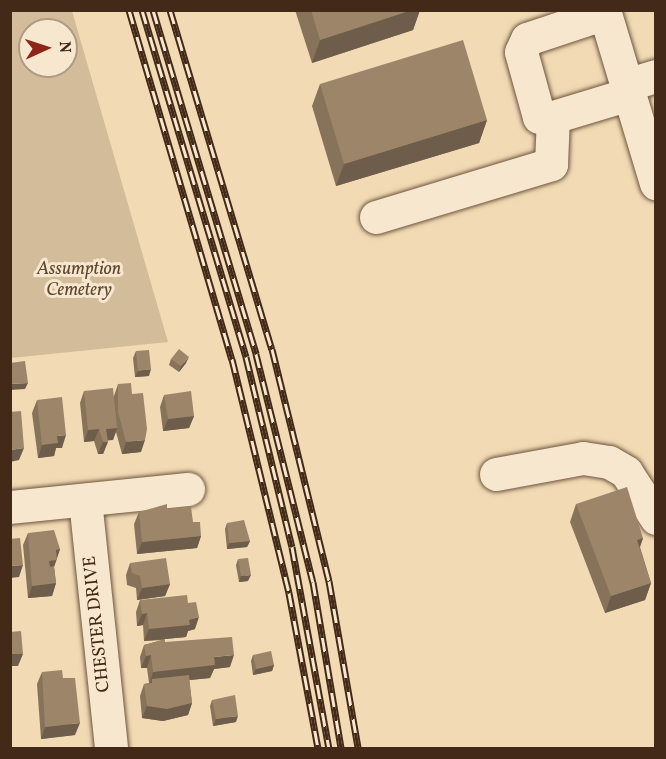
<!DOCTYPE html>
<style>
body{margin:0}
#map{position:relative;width:666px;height:759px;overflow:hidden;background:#f1dab4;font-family:Vollkorn,serif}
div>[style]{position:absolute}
.green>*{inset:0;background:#d3bc99}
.roads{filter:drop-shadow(0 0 2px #6e553e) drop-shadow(0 0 2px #6e553e)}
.minor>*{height:33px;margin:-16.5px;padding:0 16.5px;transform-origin:16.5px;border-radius:16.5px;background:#f6e7ce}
.rail>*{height:7px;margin-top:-3.5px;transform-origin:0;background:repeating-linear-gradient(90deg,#f6e7ce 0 14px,#432917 0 28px);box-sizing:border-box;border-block:2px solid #432917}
.wall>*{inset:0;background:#87725a}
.shaded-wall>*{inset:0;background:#6e5d4a}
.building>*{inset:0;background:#9d8569}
span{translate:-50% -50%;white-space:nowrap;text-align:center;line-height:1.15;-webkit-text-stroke:6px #f6e7ce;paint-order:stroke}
.park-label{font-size:18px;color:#604631;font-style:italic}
.street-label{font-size:18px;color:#432917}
.frame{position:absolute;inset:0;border:12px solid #432917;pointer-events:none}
.north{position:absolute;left:18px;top:18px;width:60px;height:60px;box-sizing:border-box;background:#f6e7ce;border:2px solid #ae9b85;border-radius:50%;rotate:87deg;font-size:16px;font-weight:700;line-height:24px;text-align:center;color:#432917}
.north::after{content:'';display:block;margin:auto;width:21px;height:27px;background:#8f2418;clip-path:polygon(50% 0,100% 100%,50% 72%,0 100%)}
</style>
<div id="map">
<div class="green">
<i style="clip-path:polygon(evenodd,11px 10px,72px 11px,168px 342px,11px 358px,11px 10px,30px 30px,66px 30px,66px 66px,30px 66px,30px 30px)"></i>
</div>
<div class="roads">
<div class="minor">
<i style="left:604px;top:10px;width:181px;rotate:73.3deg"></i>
<i style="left:605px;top:13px;width:82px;rotate:161.6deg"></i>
<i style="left:527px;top:39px;width:14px;rotate:115deg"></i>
<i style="left:521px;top:52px;width:67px;rotate:74.5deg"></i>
<i style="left:539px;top:117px;width:14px"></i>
<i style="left:553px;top:117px;width:79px;rotate:-16.8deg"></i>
<i style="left:626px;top:85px;width:31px;rotate:-17deg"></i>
<i style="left:376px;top:217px;width:183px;rotate:-16.8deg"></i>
<i style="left:551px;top:164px;width:47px;rotate:-87.6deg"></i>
<i style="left:496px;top:474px;width:88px;rotate:-10.4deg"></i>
<i style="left:583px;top:458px;width:26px;rotate:9deg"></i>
<i style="left:609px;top:462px;width:20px;rotate:30deg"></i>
<i style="left:626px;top:472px;width:55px;rotate:56.9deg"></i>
<i style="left:85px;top:500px;width:249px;rotate:84deg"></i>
<i style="left:10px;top:507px;width:179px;rotate:-5.8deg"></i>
</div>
</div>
<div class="rail">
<i style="left:129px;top:10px;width:364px;rotate:73.6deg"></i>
<i style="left:232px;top:359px;width:241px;rotate:76.3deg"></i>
<i style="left:289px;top:593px;width:158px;rotate:79.4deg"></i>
<i style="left:142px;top:10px;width:362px;rotate:73.3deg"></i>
<i style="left:246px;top:357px;width:195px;rotate:76.4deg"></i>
<i style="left:292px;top:547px;width:204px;rotate:79.6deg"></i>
<i style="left:153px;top:10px;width:359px;rotate:73.3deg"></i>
<i style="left:256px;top:354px;width:235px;rotate:76deg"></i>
<i style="left:313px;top:582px;width:168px;rotate:80.4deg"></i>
<i style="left:170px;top:10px;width:354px;rotate:73.3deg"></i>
<i style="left:272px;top:349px;width:239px;rotate:76.2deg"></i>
<i style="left:329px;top:581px;width:169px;rotate:80.1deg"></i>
</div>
<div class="wall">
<i style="clip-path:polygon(295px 10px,420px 10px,413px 30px,312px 63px)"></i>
<i style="clip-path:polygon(320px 84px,487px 120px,479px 143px,336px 186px,312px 106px)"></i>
<i style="clip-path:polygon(136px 351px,149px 376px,135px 377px,133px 358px)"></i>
<i style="clip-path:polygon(171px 359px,186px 363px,179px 372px,169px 365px)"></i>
<i style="clip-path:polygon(118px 384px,141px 452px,122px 454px,116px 432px,113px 440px,108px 440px,103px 454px,98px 454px,94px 441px,84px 442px,80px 403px,84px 391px,114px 396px)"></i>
<i style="clip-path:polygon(164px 395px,194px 416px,189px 428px,163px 431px,160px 407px)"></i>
<i style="clip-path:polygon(37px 400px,62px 448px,56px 448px,54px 456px,38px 458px,32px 413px)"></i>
<i style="clip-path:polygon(576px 504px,643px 538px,640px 547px,651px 583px,645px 600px,605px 613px,570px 522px)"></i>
<i style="clip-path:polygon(167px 509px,193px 522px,201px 536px,197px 548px,137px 554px,134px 524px,139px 512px)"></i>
<i style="clip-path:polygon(227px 523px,250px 541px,247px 547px,227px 549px,225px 529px)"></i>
<i style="clip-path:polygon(28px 533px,60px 549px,54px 567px,56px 583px,52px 596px,28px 598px,23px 545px)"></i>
<i style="clip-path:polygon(238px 559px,248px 581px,239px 582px,236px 565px)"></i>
<i style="clip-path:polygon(130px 563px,170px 584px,165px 596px,137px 600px,136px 588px,127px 585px,126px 575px)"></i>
<i style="clip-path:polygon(140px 600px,188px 603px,195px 629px,188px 631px,186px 637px,165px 639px,165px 642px,230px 667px,214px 669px,210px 678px,189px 680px,192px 703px,188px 715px,163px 721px,142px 718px,140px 696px,144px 684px,149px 683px,147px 668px,141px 668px,140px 657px,144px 645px,163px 640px,144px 641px,143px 625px,137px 626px,136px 612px)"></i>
<i style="clip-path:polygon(253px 655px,274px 665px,272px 671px,253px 675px,251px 661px)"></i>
<i style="clip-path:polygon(42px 672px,75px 735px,41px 739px,37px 684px)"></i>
<i style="clip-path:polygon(212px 700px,236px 722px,213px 726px,210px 706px)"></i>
</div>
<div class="shaded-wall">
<i style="clip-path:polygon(412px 10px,420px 10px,413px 30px,312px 63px,320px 40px)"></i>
<i style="clip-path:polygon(487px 120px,479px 143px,336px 186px,344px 164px)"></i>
<i style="clip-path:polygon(189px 357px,186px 363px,179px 372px,181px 366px)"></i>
<i style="clip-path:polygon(151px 369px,149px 376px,135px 377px,138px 371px)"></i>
<i style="clip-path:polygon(28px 383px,25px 389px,10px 390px,10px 384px)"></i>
<i style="clip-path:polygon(194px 416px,189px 428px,163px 431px,168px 419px)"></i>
<i style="clip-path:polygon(117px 428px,113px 440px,102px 441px,106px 429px)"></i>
<i style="clip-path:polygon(99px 429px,94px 441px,84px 442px,88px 430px)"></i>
<i style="clip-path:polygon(66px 435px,62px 448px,56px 448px,54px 456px,38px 458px,42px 445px,57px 436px)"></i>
<i style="clip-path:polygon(145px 440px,141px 452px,122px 454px,126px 442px)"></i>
<i style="clip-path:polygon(103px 442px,108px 442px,103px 454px,98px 454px)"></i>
<i style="clip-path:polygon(24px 448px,19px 460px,10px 462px,10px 450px)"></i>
<i style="clip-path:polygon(201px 536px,197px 548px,137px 554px,142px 542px)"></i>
<i style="clip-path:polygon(643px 538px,637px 555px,637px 540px)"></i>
<i style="clip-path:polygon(250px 541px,247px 547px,227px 549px,229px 543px)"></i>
<i style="clip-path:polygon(60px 549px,52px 573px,45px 573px,49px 561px,56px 550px)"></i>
<i style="clip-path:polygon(23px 565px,19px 577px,10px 578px,10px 566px)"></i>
<i style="clip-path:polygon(251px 575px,248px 581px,239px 582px,241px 576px)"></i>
<i style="clip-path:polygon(56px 583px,52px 596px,28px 598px,32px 586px)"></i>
<i style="clip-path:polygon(651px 583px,645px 600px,605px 613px,611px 596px)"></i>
<i style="clip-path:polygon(170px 584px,165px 596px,137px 600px,142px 588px)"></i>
<i style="clip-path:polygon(147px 613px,143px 625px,137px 626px,142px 614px)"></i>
<i style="clip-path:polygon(199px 617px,195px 629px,188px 631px,186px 637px,144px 641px,149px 629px)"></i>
<i style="clip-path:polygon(10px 654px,23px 654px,18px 666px,10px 666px)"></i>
<i style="clip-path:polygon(151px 655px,147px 668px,141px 668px,146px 656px)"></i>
<i style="clip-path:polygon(234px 655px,230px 667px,214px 669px,210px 678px,151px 684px,152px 679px,149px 685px,153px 672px,214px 657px)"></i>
<i style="clip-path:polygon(274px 665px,272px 671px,253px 675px,256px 669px)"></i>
<i style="clip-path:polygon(192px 703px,188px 715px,163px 721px,142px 718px,147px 706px)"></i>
<i style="clip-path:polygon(238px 716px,236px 722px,213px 726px,216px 719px)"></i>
<i style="clip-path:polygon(80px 723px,75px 735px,41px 739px,45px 727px)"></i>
</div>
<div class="building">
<i style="clip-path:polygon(311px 10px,412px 10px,320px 40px)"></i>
<i style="clip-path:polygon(463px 40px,487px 120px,344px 164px,320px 84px)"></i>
<i style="clip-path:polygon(179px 349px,189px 357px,181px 366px,171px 359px)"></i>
<i style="clip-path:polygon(149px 350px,151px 369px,138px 371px,136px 351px)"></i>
<i style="clip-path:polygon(25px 361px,28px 383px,10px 384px,10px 363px)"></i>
<i style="clip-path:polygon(131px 383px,132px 394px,143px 393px,147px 429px,145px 440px,126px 442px,118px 412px,118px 384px)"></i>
<i style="clip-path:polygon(113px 388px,117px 428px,106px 429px,108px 442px,103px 442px,99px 429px,88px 430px,84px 391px)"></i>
<i style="clip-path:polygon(191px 391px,194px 416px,168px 419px,164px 395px)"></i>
<i style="clip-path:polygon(62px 397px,66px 435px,57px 436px,58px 443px,42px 445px,37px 400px)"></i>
<i style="clip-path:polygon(21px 411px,24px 448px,10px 450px,10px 412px)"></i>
<i style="clip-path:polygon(627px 487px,643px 538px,637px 540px,651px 583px,611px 596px,576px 504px)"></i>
<i style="clip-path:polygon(167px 504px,167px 509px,191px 507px,193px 522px,200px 522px,201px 536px,142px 542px,139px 512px)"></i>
<i style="clip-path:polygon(244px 520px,250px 541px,229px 543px,227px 523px)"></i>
<i style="clip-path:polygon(54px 530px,60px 549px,56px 550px,57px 560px,49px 561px,50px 567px,54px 566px,56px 583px,32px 586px,28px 533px)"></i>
<i style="clip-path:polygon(20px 538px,23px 565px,10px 566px,10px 539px)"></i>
<i style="clip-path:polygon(166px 558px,170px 584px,142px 588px,140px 576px,132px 573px,130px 563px)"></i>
<i style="clip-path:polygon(248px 558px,251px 575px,241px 576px,238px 559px)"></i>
<i style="clip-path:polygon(187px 595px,188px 603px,196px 602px,199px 617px,189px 620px,190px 625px,149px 629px,147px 613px,142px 614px,140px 600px)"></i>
<i style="clip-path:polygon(21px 631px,23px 654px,10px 654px,10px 632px)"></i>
<i style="clip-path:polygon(232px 637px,234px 655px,214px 657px,215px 665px,153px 672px,151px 655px,146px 656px,144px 645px,165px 639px,165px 642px)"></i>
<i style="clip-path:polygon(271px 651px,274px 665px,256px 669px,253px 655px)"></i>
<i style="clip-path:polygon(62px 670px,63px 678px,75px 678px,80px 723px,45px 727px,42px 672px)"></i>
<i style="clip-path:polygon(189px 675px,192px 703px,167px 709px,147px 706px,144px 684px,152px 683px,152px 679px)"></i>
<i style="clip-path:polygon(235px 695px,238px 716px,216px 719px,212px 700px)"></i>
</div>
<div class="park-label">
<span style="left:79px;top:281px">Assumption<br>Cemetery</span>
</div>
<div class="street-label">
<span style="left:98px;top:624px;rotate:-96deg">CHESTER DRIVE</span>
</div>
<div class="frame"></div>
<div class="north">N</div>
</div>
